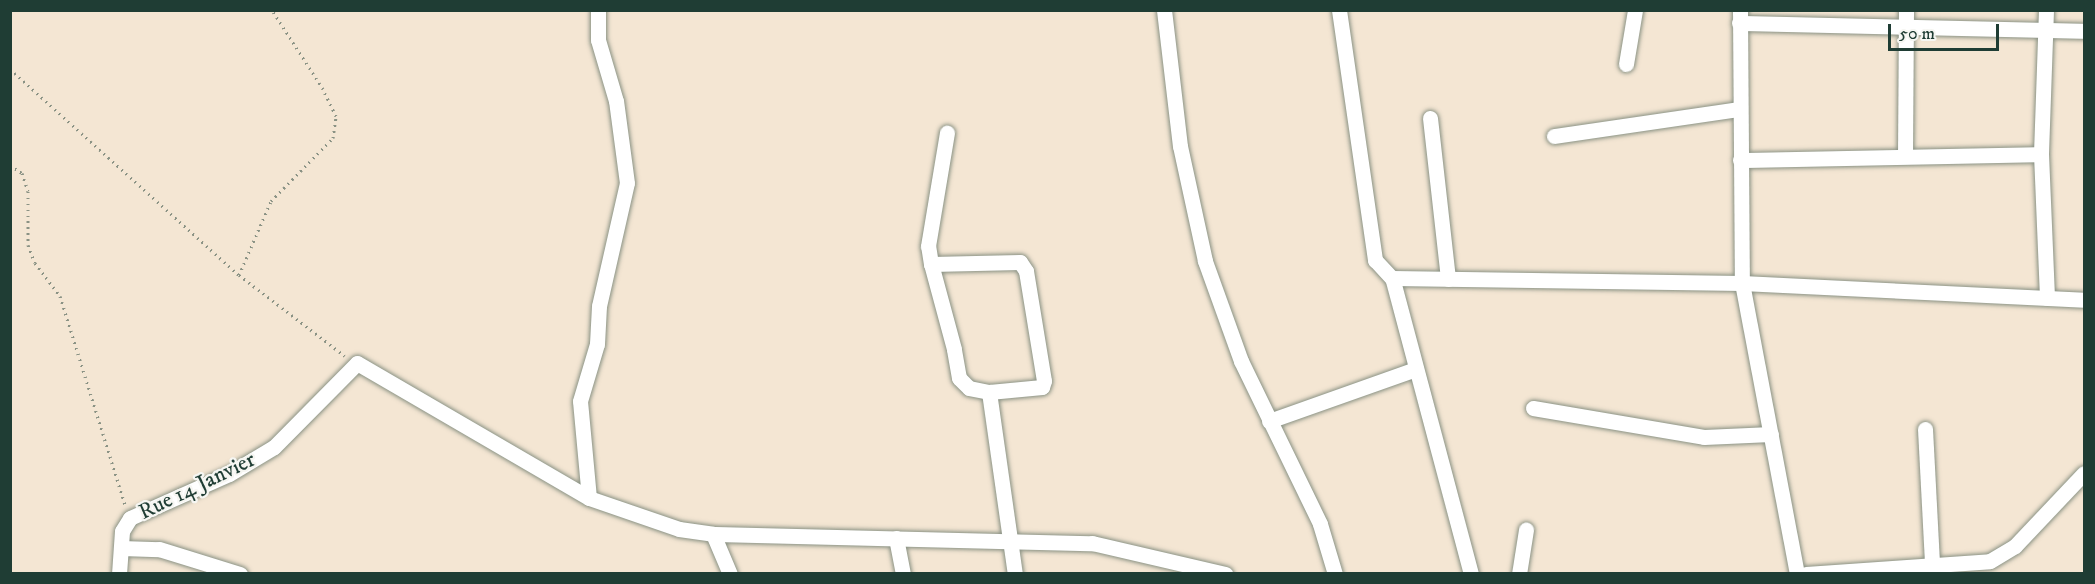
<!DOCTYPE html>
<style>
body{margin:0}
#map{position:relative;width:2095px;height:584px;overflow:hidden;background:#f4e6d3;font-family:"IM FELL DW Pica",serif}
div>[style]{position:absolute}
.path>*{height:3px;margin-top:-1.5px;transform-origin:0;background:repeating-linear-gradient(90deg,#8a9284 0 1.5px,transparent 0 6px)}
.roads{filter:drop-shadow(0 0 2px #8a9284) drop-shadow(0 0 2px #8a9284)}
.minor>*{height:15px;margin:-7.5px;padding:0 7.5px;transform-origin:7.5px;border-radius:7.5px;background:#fff}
span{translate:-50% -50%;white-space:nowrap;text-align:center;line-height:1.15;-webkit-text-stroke:4.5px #f6f6f2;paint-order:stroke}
.street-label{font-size:22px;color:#1f3d34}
.frame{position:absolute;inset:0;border:12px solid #1f3d34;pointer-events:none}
.scale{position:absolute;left:1888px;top:24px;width:111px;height:27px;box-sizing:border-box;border:3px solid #1f3d34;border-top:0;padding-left:8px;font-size:18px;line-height:21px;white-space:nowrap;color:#1f3d34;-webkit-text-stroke:4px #f6f6f2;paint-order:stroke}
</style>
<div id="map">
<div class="path">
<i style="left:10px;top:69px;width:308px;rotate:42deg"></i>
<i style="left:239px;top:275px;width:133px;rotate:37.4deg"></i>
<i style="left:10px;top:165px;width:14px;rotate:34deg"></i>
<i style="left:22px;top:173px;width:19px;rotate:72deg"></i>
<i style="left:28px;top:191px;width:54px;rotate:90deg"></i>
<i style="left:28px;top:245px;width:19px;rotate:69deg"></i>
<i style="left:35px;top:263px;width:41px;rotate:52.9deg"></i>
<i style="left:60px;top:296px;width:219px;rotate:72.7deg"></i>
<i style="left:239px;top:275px;width:81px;rotate:-66.6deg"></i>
<i style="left:271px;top:201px;width:88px;rotate:-45.5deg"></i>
<i style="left:333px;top:138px;width:22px;rotate:-82deg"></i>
<i style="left:336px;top:116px;width:30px;rotate:-116deg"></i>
<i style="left:323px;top:89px;width:94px;rotate:-122.8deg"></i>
</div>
<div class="roads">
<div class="minor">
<i style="left:1164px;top:10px;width:137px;rotate:83.3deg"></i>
<i style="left:1180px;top:146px;width:118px;rotate:77.7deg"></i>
<i style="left:1205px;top:261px;width:106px;rotate:70.2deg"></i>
<i style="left:1241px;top:361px;width:181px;rotate:64.1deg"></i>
<i style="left:1320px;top:524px;width:52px;rotate:73.3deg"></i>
<i style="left:1339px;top:10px;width:253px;rotate:81.8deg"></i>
<i style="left:1375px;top:260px;width:25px;rotate:47deg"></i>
<i style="left:1740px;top:10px;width:273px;rotate:89.6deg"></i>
<i style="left:1742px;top:283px;width:296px;rotate:79.3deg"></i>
<i style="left:2046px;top:10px;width:144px;rotate:92deg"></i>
<i style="left:2041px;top:154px;width:144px;rotate:87.6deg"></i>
<i style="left:1739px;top:23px;width:345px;rotate:1.3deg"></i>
<i style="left:1626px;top:64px;width:55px;rotate:-80.5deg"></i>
<i style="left:1430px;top:118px;width:162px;rotate:83.6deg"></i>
<i style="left:1554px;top:136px;width:187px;rotate:-8.3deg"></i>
<i style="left:1905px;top:155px;width:145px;rotate:-89.6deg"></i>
<i style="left:1740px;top:160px;width:301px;rotate:-1.1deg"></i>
<i style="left:931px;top:264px;width:89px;rotate:-1.3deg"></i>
<i style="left:1020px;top:262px;width:11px;rotate:56deg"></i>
<i style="left:1026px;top:271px;width:111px;rotate:80.7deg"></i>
<i style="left:1044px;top:381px;width:6px;rotate:108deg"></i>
<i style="left:1042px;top:387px;width:53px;rotate:174.6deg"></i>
<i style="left:989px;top:392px;width:20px;rotate:-169deg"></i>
<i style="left:969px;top:388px;width:14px;rotate:-135deg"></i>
<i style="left:959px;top:378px;width:29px;rotate:-100deg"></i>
<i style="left:954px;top:349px;width:88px;rotate:-105.1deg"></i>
<i style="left:931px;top:264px;width:18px;rotate:-99deg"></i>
<i style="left:928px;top:246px;width:115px;rotate:-80.5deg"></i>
<i style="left:989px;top:392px;width:184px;rotate:81.9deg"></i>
<i style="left:1533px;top:408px;width:173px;rotate:9.6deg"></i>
<i style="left:1704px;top:437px;width:67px;rotate:-2.6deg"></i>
<i style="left:1269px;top:421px;width:156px;rotate:-19.5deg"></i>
<i style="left:1925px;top:429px;width:135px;rotate:87deg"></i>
<i style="left:589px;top:498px;width:97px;rotate:-95.3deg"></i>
<i style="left:580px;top:401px;width:59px;rotate:-73.4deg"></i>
<i style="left:597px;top:344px;width:38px;rotate:-87deg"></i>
<i style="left:599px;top:306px;width:126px;rotate:-77.2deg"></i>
<i style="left:627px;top:183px;width:83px;rotate:-97.6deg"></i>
<i style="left:616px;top:101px;width:64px;rotate:-106.4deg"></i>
<i style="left:598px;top:40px;width:30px;rotate:-90deg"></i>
<i style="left:713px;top:534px;width:379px;rotate:1.4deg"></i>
<i style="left:1092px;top:543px;width:137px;rotate:13.1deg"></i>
<i style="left:896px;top:538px;width:37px;rotate:79deg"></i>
<i style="left:121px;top:548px;width:38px;rotate:2deg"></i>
<i style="left:159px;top:549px;width:85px;rotate:17.2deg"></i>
<i style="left:119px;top:574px;width:43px;rotate:-86deg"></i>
<i style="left:122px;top:531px;width:15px;rotate:-58deg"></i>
<i style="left:130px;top:518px;width:108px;rotate:-24deg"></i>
<i style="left:229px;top:474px;width:52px;rotate:-31deg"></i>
<i style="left:274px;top:447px;width:118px;rotate:-45.3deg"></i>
<i style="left:357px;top:363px;width:268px;rotate:30.2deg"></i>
<i style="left:589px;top:498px;width:95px;rotate:19deg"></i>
<i style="left:679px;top:529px;width:34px;rotate:8deg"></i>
<i style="left:713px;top:534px;width:43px;rotate:67deg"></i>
<i style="left:1471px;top:574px;width:306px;rotate:-104.9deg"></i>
<i style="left:1392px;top:278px;width:350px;rotate:0.8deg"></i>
<i style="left:1742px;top:283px;width:342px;rotate:2.8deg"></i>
<i style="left:1519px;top:574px;width:45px;rotate:-81deg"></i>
<i style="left:1806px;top:574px;width:184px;rotate:-4deg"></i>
<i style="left:1990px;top:561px;width:29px;rotate:-31deg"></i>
<i style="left:2015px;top:546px;width:100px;rotate:-46.6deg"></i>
</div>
</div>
<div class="street-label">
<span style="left:197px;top:486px;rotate:-26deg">Rue 14 Janvier</span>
</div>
<div class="frame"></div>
<div class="scale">50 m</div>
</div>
